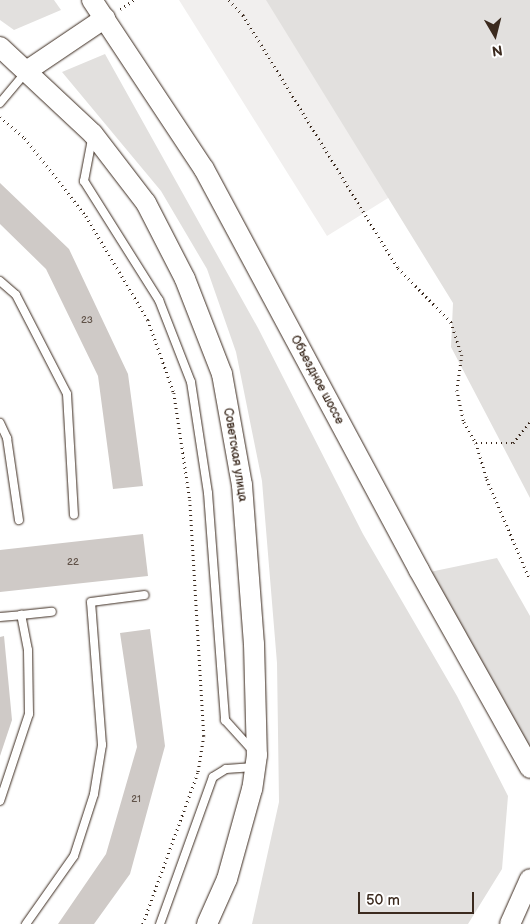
<!DOCTYPE html>
<meta charset="utf-8">
<style>
body{margin:0}
#map{position:relative;width:530px;height:924px;overflow:hidden;background:#fff;font-family:"Balsamiq Sans",sans-serif}
div>[style]{position:absolute}
.built>*{inset:0;background:#f1efee}
.green>*{inset:0;background:#e2e0de}
.building>*{inset:0;background:#cfcac7}
.path>*{height:2.5px;margin-top:-1.25px;transform-origin:0;background:repeating-linear-gradient(90deg,#3b2a1e 0 1px,transparent 0 5px)}
.roads{filter:drop-shadow(0 0 1px #3b2a1e) drop-shadow(0 0 1px #3b2a1e)}
.service>*{height:8px;margin:-4px;padding:0 4px;transform-origin:4px;border-radius:4px;background:#fff}
.tertiary>*{height:20px;margin:-10px;padding:0 10px;transform-origin:10px;border-radius:10px;background:#fff}
span{translate:-50% -50%;white-space:nowrap;text-align:center;line-height:1.15;-webkit-text-stroke:4px #fff;paint-order:stroke}
.number-label{font-size:10px;color:#605248}
.number-label span{-webkit-text-stroke-width:0}
.street-label{font-size:12px;color:#3b2a1e}
.north{position:absolute;left:470px;top:10px;width:50px;height:50px;-webkit-text-stroke:4px #fff;paint-order:stroke;rotate:172deg;font-size:14px;font-weight:700;line-height:20px;text-align:center;color:#3b2a1e}
.north::after{content:'';display:block;margin:auto;width:18px;height:22px;background:#3b2a1e;clip-path:polygon(50% 0,100% 100%,50% 72%,0 100%)}
.scale{position:absolute;left:358px;top:892px;width:116px;height:22px;box-sizing:border-box;border:2px solid #3b2a1e;border-top:0;padding-left:6px;font-size:15px;line-height:18px;white-space:nowrap;color:#3b2a1e;-webkit-text-stroke:4px #fff;paint-order:stroke}
</style>
<div id="map">
<div class="built">
<i style="clip-path:polygon(179px 0,271px 0,393px 195px,327px 236px)"></i>
</div>
<div class="green">
<i style="clip-path:polygon(0 0,54px 0,61px 10px,14px 30px,0 20px)"></i>
<i style="clip-path:polygon(266px 0,530px 0,530px 498px,451px 347px,453px 303px)"></i>
<i style="clip-path:polygon(105px 54px,258px 328px,363px 534px,457px 696px,508px 796px,502px 869px,468px 924px,252px 924px,279px 802px,277px 663px,262px 481px,236px 352px,207px 269px,161px 191px,62px 72px)"></i>
<i style="clip-path:polygon(497px 558px,530px 616px,530px 761px,425px 573px)"></i>
</div>
<div class="building">
<i style="clip-path:polygon(0 183px,69px 249px,128px 374px,143px 486px,113px 489px,98px 376px,46px 269px,0 224px)"></i>
<i style="clip-path:polygon(143px 534px,148px 576px,0 592px,0 550px)"></i>
<i style="clip-path:polygon(150px 629px,165px 746px,130px 874px,94px 924px,58px 924px,106px 854px,137px 747px,120px 633px)"></i>
<i style="clip-path:polygon(4px 636px,12px 720px,0 756px,0 637px)"></i>
</div>
<div class="path">
<i style="left:229px;top:0;width:21px;rotate:47deg"></i>
<i style="left:243px;top:15px;width:297px;rotate:58.5deg"></i>
<i style="left:398px;top:268px;width:76px;rotate:45.5deg"></i>
<i style="left:451px;top:322px;width:35px;rotate:72deg"></i>
<i style="left:462px;top:355px;width:35px;rotate:98deg"></i>
<i style="left:457px;top:390px;width:33px;rotate:78deg"></i>
<i style="left:464px;top:422px;width:24px;rotate:60deg"></i>
<i style="left:476px;top:443px;width:38px;rotate:73deg"></i>
<i style="left:487px;top:479px;width:110px;rotate:66.9deg"></i>
<i style="left:120px;top:9px;width:17px;rotate:-33deg"></i>
<i style="left:0;top:117px;width:33px;rotate:40deg"></i>
<i style="left:25px;top:138px;width:99px;rotate:52deg"></i>
<i style="left:86px;top:216px;width:121px;rotate:59.2deg"></i>
<i style="left:148px;top:320px;width:77px;rotate:70.4deg"></i>
<i style="left:174px;top:393px;width:108px;rotate:81.5deg"></i>
<i style="left:190px;top:500px;width:236px;rotate:86.6deg"></i>
<i style="left:204px;top:736px;width:37px;rotate:99deg"></i>
<i style="left:198px;top:773px;width:161px;rotate:110deg"></i>
<i style="left:476px;top:443px;width:37px"></i>
<i style="left:513px;top:443px;width:27px;rotate:-51deg"></i>
</div>
<div class="roads">
<div class="service">
<i style="left:0;top:103px;width:40px;rotate:-50deg"></i>
<i style="left:92px;top:139px;width:43px;rotate:100.8deg"></i>
<i style="left:84px;top:181px;width:141px;rotate:57.8deg"></i>
<i style="left:159px;top:300px;width:88px;rotate:68.7deg"></i>
<i style="left:191px;top:382px;width:112px;rotate:81.3deg"></i>
<i style="left:208px;top:493px;width:228px;rotate:85.7deg"></i>
<i style="left:225px;top:720px;width:42px;rotate:47.9deg"></i>
<i style="left:0;top:281px;width:21px;rotate:41deg"></i>
<i style="left:16px;top:295px;width:111px;rotate:62.7deg"></i>
<i style="left:67px;top:394px;width:121px;rotate:86.7deg"></i>
<i style="left:0;top:423px;width:17px;rotate:65deg"></i>
<i style="left:7px;top:438px;width:83px;rotate:81.7deg"></i>
<i style="left:0;top:617px;width:21px;rotate:-5deg"></i>
<i style="left:0;top:801px;width:92px;rotate:-71.6deg"></i>
<i style="left:29px;top:714px;width:64px;rotate:-90.9deg"></i>
<i style="left:28px;top:650px;width:36px;rotate:-101deg"></i>
<i style="left:21px;top:615px;width:31px;rotate:-6deg"></i>
<i style="left:26px;top:924px;width:83px;rotate:-54.8deg"></i>
<i style="left:74px;top:856px;width:65px;rotate:-72.1deg"></i>
<i style="left:94px;top:794px;width:50px;rotate:-80.7deg"></i>
<i style="left:102px;top:745px;width:143px;rotate:-94.4deg"></i>
<i style="left:91px;top:602px;width:54px;rotate:-7.4deg"></i>
<i style="left:160px;top:924px;width:156px;rotate:-70.2deg"></i>
<i style="left:213px;top:777px;width:15px;rotate:-32deg"></i>
<i style="left:226px;top:769px;width:28px;rotate:-4deg"></i>
</div>
<div class="tertiary">
<i style="left:92px;top:0;width:203px;rotate:56.5deg"></i>
<i style="left:204px;top:169px;width:455px;rotate:61.8deg"></i>
<i style="left:419px;top:570px;width:227px;rotate:60.7deg"></i>
<i style="left:0;top:47px;width:127px;rotate:43.1deg"></i>
<i style="left:93px;top:134px;width:87px;rotate:52.5deg"></i>
<i style="left:146px;top:203px;width:85px;rotate:62.8deg"></i>
<i style="left:185px;top:279px;width:102px;rotate:68.7deg"></i>
<i style="left:222px;top:374px;width:113px;rotate:79.8deg"></i>
<i style="left:242px;top:485px;width:159px;rotate:85.7deg"></i>
<i style="left:254px;top:644px;width:111px;rotate:88.5deg"></i>
<i style="left:257px;top:755px;width:34px;rotate:98deg"></i>
<i style="left:252px;top:789px;width:93px;rotate:105.5deg"></i>
<i style="left:227px;top:879px;width:49px;rotate:114deg"></i>
<i style="left:28px;top:70px;width:93px;rotate:-34deg"></i>
<i style="left:510px;top:924px;width:49px;rotate:-66deg"></i>
</div>
</div>
<div class="number-label">
<span style="left:87px;top:321px">23</span>
<span style="left:73px;top:563px">22</span>
<span style="left:136px;top:800px">21</span>
</div>
<div class="street-label">
<span style="left:317px;top:380px;rotate:62deg">Объездное шоссе</span>
<span style="left:235px;top:455px;rotate:81deg">Советская улица</span>
</div>
<div class="north">N</div>
<div class="scale">50 m</div>
</div>
